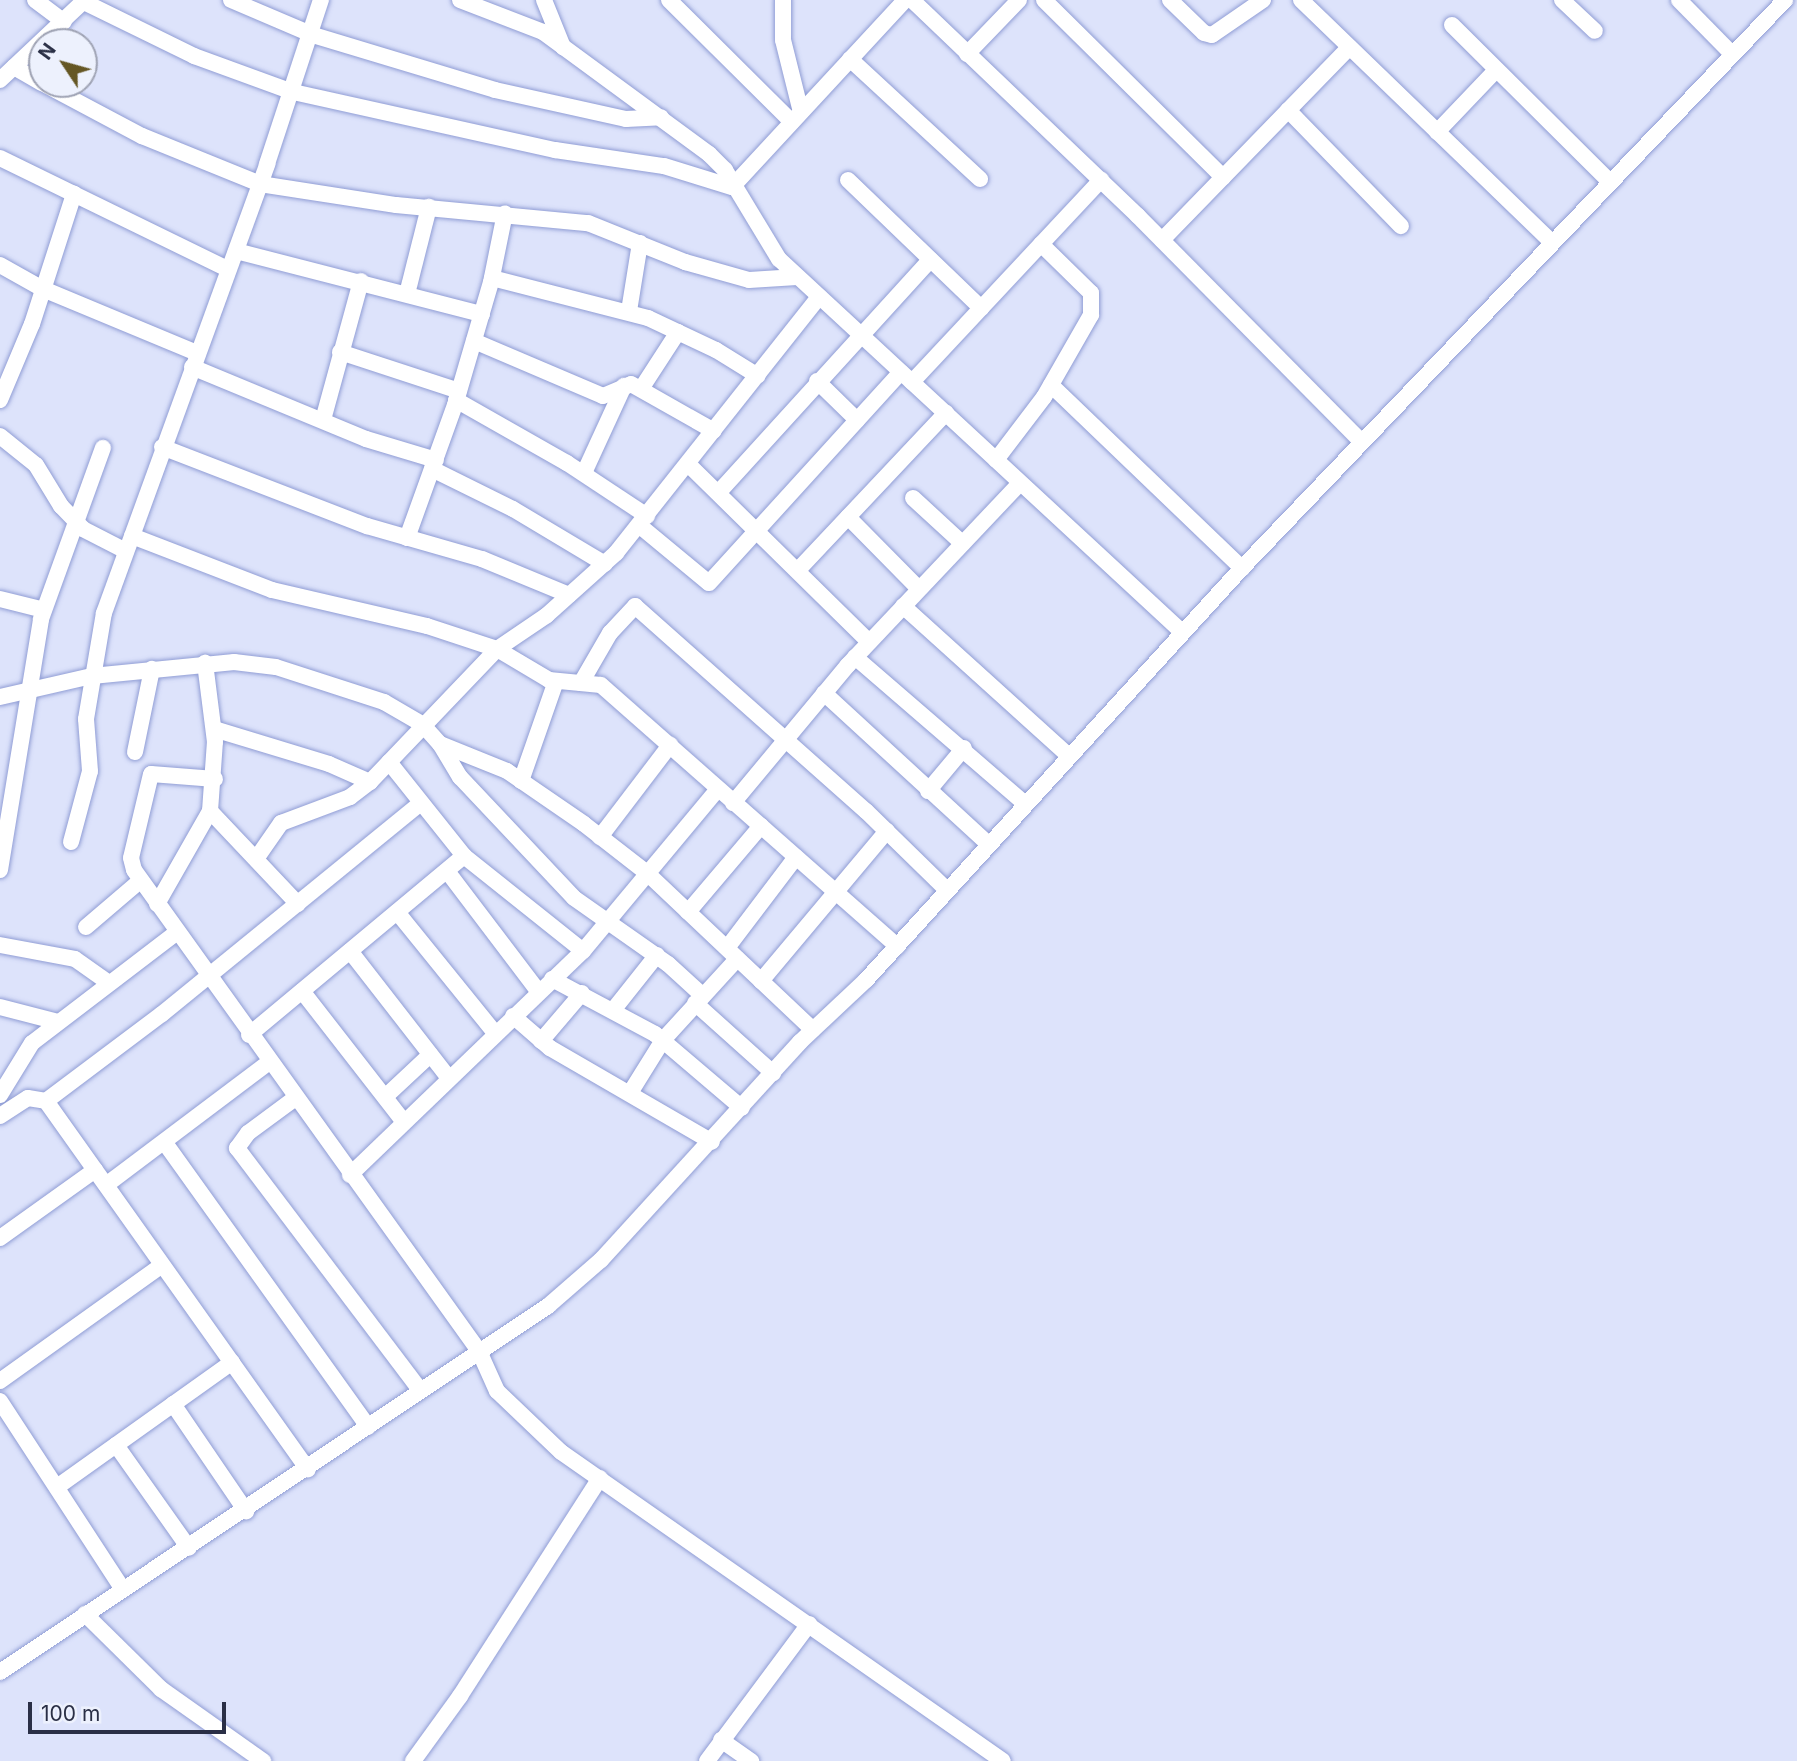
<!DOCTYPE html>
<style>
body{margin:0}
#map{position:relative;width:1797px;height:1761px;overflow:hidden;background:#dde3fb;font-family:Inter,sans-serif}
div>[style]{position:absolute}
.roads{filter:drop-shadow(0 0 2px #909dd5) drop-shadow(0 0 2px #909dd5)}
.minor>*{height:16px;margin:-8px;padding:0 8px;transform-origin:8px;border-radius:8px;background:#fff}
span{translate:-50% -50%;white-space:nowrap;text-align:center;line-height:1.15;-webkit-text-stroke:7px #edf1fd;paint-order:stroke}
.north{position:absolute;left:28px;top:28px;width:70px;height:70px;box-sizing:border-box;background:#edf1fd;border:2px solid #9fa3b4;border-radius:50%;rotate:306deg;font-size:19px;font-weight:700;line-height:28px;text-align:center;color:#2a2f46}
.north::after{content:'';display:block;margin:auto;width:24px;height:32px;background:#655724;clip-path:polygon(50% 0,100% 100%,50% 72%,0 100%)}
.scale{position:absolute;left:28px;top:1702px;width:198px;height:32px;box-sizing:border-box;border:4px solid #2a2f46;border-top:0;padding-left:9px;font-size:21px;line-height:24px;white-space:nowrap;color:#2a2f46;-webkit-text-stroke:5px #edf1fd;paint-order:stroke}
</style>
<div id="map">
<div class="roads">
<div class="minor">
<i style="left:35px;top:0;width:36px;rotate:37deg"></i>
<i style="left:231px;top:0;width:89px;rotate:23.1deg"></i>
<i style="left:313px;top:35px;width:190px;rotate:16.8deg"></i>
<i style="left:495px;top:90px;width:134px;rotate:12.5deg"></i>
<i style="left:626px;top:119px;width:35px;rotate:-3deg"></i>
<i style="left:460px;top:0;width:89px;rotate:21.1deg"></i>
<i style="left:543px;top:32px;width:206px;rotate:36.3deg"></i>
<i style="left:709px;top:154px;width:23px;rotate:45deg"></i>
<i style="left:725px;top:170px;width:104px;rotate:58.8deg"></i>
<i style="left:779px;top:259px;width:549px;rotate:42.79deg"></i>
<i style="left:544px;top:0;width:51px;rotate:68deg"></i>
<i style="left:669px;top:0;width:173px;rotate:44.8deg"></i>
<i style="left:783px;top:0;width:40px;rotate:90deg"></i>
<i style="left:783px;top:40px;width:74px;rotate:76deg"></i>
<i style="left:912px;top:0;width:313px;rotate:43.7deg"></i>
<i style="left:1138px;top:216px;width:318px;rotate:45.3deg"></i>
<i style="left:1044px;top:0;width:252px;rotate:44.7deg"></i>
<i style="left:1170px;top:0;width:47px;rotate:44.1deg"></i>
<i style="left:1204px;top:33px;width:8px;rotate:14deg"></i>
<i style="left:1212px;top:35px;width:62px;rotate:-34.5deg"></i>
<i style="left:1301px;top:0;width:349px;rotate:44deg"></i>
<i style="left:1562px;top:0;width:45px;rotate:43.2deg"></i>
<i style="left:1679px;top:0;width:74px;rotate:45.5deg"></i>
<i style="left:84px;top:2px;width:123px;rotate:26.1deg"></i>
<i style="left:194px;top:56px;width:105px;rotate:20deg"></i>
<i style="left:293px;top:92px;width:268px;rotate:12.5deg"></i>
<i style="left:555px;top:150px;width:110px;rotate:8.4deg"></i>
<i style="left:664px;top:166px;width:71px;rotate:17.2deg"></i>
<i style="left:732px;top:187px;width:255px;rotate:-47.2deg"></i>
<i style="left:1452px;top:25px;width:221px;rotate:44.8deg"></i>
<i style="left:967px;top:54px;width:75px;rotate:-46.1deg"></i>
<i style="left:850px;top:59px;width:177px;rotate:42.7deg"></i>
<i style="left:14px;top:67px;width:32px;rotate:30deg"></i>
<i style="left:0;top:80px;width:117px;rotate:-43.3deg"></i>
<i style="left:44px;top:84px;width:111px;rotate:28deg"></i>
<i style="left:142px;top:136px;width:127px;rotate:22.1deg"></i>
<i style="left:260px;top:184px;width:138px;rotate:8.8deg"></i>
<i style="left:396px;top:205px;width:193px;rotate:5.4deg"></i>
<i style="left:588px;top:223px;width:105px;rotate:21.9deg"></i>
<i style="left:685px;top:262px;width:66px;rotate:15.7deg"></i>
<i style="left:749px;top:280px;width:48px;rotate:-3.6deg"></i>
<i style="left:1288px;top:110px;width:162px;rotate:45.8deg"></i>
<i style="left:1437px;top:132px;width:84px;rotate:-46.4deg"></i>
<i style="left:0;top:158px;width:254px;rotate:26deg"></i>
<i style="left:848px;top:180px;width:185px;rotate:43.9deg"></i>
<i style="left:1162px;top:240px;width:269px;rotate:-45.8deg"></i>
<i style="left:236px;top:251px;width:254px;rotate:14.4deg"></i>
<i style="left:0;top:265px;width:49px;rotate:29.2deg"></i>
<i style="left:43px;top:289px;width:167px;rotate:22.6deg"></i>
<i style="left:492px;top:278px;width:161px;rotate:14.4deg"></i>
<i style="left:648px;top:318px;width:75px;rotate:25.2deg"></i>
<i style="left:716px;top:350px;width:49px;rotate:31.8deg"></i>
<i style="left:407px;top:294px;width:90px;rotate:-75.8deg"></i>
<i style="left:629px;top:311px;width:69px;rotate:-80.8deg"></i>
<i style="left:474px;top:341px;width:140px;rotate:23.1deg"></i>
<i style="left:603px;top:396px;width:30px;rotate:-23deg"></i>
<i style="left:631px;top:384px;width:95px;rotate:29.5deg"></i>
<i style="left:340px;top:352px;width:125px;rotate:18.1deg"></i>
<i style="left:192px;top:367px;width:188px;rotate:22.5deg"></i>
<i style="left:366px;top:439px;width:73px;rotate:16.7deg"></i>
<i style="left:817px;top:381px;width:56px;rotate:44.3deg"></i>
<i style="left:912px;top:382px;width:277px;rotate:-46.9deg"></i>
<i style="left:1051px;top:385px;width:265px;rotate:43.8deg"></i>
<i style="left:641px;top:389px;width:68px;rotate:-57deg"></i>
<i style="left:0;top:400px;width:82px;rotate:-67.2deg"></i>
<i style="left:32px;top:324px;width:137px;rotate:-72.1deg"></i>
<i style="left:456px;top:400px;width:128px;rotate:29.6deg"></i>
<i style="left:567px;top:463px;width:96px;rotate:33.5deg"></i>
<i style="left:323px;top:420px;width:144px;rotate:-74.7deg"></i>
<i style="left:0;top:436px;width:46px;rotate:38.9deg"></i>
<i style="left:36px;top:465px;width:48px;rotate:58.6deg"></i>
<i style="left:61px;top:506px;width:32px;rotate:46deg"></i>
<i style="left:83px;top:529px;width:48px;rotate:27.1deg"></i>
<i style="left:162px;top:447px;width:220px;rotate:21.1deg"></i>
<i style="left:367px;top:526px;width:120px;rotate:16deg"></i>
<i style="left:482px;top:559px;width:94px;rotate:22.5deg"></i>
<i style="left:996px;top:460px;width:79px;rotate:-52.7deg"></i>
<i style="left:1044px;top:397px;width:95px;rotate:-60.2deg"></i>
<i style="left:1091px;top:315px;width:22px;rotate:-90deg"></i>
<i style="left:1091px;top:293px;width:70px;rotate:-135.6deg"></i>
<i style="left:688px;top:464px;width:254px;rotate:44.5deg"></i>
<i style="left:432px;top:469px;width:90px;rotate:26.3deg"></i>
<i style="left:513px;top:509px;width:107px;rotate:30.9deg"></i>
<i style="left:584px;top:473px;width:96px;rotate:-65.3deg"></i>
<i style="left:719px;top:492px;width:314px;rotate:-47.7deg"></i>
<i style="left:913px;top:498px;width:67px;rotate:42.6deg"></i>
<i style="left:848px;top:517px;width:101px;rotate:45.4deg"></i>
<i style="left:640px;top:526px;width:89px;rotate:39.6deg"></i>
<i style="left:709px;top:583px;width:285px;rotate:-47.7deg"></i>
<i style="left:132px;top:536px;width:150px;rotate:21.1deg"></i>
<i style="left:272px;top:590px;width:159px;rotate:13.1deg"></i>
<i style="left:427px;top:626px;width:74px;rotate:18.2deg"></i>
<i style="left:497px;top:649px;width:61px;rotate:30.8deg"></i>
<i style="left:549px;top:680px;width:52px;rotate:5.5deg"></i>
<i style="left:601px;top:685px;width:395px;rotate:41.4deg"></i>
<i style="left:407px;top:538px;width:141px;rotate:-70.2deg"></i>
<i style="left:455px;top:405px;width:128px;rotate:-73.7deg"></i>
<i style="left:491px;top:282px;width:70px;rotate:-78.5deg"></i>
<i style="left:798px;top:570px;width:216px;rotate:-46.7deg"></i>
<i style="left:0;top:599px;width:45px;rotate:14deg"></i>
<i style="left:903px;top:606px;width:222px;rotate:42.1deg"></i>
<i style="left:855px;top:657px;width:223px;rotate:40.8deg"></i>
<i style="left:581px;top:683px;width:58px;rotate:-59.9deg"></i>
<i style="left:610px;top:633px;width:37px;rotate:-47deg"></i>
<i style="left:635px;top:606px;width:309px;rotate:41.6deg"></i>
<i style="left:866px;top:811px;width:113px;rotate:44.3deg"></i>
<i style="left:824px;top:693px;width:223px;rotate:42.6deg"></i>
<i style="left:0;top:697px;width:94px;rotate:-12.9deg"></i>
<i style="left:92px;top:676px;width:143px;rotate:-5.6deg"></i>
<i style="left:234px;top:662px;width:42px;rotate:6.8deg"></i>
<i style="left:276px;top:667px;width:114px;rotate:18deg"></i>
<i style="left:384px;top:702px;width:44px;rotate:30.1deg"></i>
<i style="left:422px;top:724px;width:27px;rotate:48deg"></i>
<i style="left:440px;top:744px;width:72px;rotate:21.9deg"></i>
<i style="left:507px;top:771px;width:93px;rotate:34.5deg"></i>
<i style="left:584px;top:824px;width:80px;rotate:37.9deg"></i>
<i style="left:647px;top:873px;width:228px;rotate:43.4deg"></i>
<i style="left:214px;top:729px;width:120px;rotate:16.9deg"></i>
<i style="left:329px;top:764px;width:45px;rotate:23.7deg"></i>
<i style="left:440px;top:744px;width:39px;rotate:59deg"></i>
<i style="left:460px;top:777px;width:166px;rotate:46.7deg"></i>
<i style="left:574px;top:898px;width:115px;rotate:35.1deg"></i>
<i style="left:668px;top:964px;width:46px;rotate:42.4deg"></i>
<i style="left:135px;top:752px;width:85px;rotate:-78.4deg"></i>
<i style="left:389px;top:762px;width:120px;rotate:51.4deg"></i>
<i style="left:464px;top:856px;width:152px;rotate:38.6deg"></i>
<i style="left:215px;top:779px;width:64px;rotate:-175.5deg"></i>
<i style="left:151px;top:774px;width:86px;rotate:103.4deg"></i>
<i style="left:131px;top:858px;width:12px;rotate:76deg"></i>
<i style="left:134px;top:870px;width:592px;rotate:54.35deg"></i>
<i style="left:479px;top:1351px;width:44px;rotate:65.8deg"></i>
<i style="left:497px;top:1391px;width:88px;rotate:43.6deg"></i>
<i style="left:561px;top:1452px;width:539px;rotate:34.96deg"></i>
<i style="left:521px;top:781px;width:106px;rotate:-70.7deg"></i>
<i style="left:928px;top:791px;width:56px;rotate:-50.1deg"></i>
<i style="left:733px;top:803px;width:180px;rotate:-50.2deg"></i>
<i style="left:848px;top:665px;width:250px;rotate:-46.6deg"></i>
<i style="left:210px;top:811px;width:128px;rotate:46.6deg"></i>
<i style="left:600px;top:837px;width:116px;rotate:-52.7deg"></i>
<i style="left:71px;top:842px;width:73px;rotate:-75deg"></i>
<i style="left:90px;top:771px;width:52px;rotate:-94.4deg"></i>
<i style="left:86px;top:719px;width:108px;rotate:-80.4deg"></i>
<i style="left:104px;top:613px;width:478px;rotate:-70deg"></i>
<i style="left:267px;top:164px;width:173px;rotate:-71.8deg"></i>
<i style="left:256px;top:859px;width:44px;rotate:-55.2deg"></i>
<i style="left:281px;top:823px;width:74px;rotate:-20.6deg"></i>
<i style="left:350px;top:797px;width:25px;rotate:-37deg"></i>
<i style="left:370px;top:782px;width:184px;rotate:-46.3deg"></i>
<i style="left:497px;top:649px;width:60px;rotate:-34.2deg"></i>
<i style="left:547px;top:615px;width:93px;rotate:-41.9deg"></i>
<i style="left:616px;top:553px;width:327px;rotate:-51.6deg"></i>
<i style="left:0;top:870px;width:254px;rotate:-80.7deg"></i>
<i style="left:41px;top:619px;width:182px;rotate:-70.1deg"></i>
<i style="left:447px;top:871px;width:152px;rotate:52.8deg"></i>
<i style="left:157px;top:904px;width:107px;rotate:-60.3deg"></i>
<i style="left:210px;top:811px;width:69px;rotate:-85.9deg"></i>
<i style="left:215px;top:742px;width:80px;rotate:-97.2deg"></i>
<i style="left:397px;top:912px;width:156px;rotate:51deg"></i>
<i style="left:688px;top:912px;width:113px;rotate:-49.7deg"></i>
<i style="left:86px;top:927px;width:72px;rotate:-40.5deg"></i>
<i style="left:0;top:945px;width:76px;rotate:10.6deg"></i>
<i style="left:75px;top:959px;width:42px;rotate:35.2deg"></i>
<i style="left:727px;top:948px;width:114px;rotate:-52.8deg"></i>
<i style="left:350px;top:951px;width:161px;rotate:52.1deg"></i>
<i style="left:552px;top:979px;width:117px;rotate:28.1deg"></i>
<i style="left:655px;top:1034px;width:114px;rotate:40.4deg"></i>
<i style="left:761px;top:981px;width:196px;rotate:-50deg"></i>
<i style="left:302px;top:991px;width:166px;rotate:52.1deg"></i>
<i style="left:695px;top:1003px;width:105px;rotate:41.9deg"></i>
<i style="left:0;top:1007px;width:60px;rotate:14.5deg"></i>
<i style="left:614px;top:1009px;width:69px;rotate:-51.5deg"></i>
<i style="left:513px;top:1016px;width:49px;rotate:40.9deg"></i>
<i style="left:550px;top:1048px;width:187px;rotate:30.1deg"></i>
<i style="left:249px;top:1035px;width:280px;rotate:-39.8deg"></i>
<i style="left:541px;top:1041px;width:63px;rotate:-49.5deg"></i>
<i style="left:630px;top:1093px;width:62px;rotate:-58.1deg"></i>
<i style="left:663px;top:1040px;width:110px;rotate:-47.6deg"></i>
<i style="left:0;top:1095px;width:61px;rotate:-58.4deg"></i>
<i style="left:32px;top:1043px;width:183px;rotate:-37.4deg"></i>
<i style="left:385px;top:1097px;width:62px;rotate:-43deg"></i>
<i style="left:294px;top:1099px;width:57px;rotate:143.5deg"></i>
<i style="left:248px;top:1133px;width:19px;rotate:126deg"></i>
<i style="left:237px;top:1148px;width:303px;rotate:52.9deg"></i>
<i style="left:46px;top:1101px;width:145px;rotate:-36.9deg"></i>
<i style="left:162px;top:1014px;width:334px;rotate:-39.2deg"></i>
<i style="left:0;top:1116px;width:33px;rotate:-33deg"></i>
<i style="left:28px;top:1098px;width:18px;rotate:9deg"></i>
<i style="left:46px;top:1101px;width:452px;rotate:54.6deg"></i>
<i style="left:165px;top:1143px;width:349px;rotate:54.4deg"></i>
<i style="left:350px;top:1175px;width:323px;rotate:-43.9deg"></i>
<i style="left:583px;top:951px;width:211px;rotate:-50.2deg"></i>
<i style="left:106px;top:1185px;width:203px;rotate:-37deg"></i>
<i style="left:0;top:1238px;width:117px;rotate:-35.6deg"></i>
<i style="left:0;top:1381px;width:199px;rotate:-35.6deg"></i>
<i style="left:0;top:1401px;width:225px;rotate:56.9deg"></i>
<i style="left:173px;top:1404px;width:130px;rotate:55.7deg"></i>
<i style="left:116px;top:1445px;width:126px;rotate:54.7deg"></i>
<i style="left:57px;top:1487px;width:215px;rotate:-35.5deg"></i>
<i style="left:85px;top:1614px;width:107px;rotate:44.6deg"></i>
<i style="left:161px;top:1689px;width:125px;rotate:35.2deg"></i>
<i style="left:0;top:1672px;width:659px;rotate:-33.74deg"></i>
<i style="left:548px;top:1306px;width:70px;rotate:-41deg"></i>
<i style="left:601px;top:1260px;width:295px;rotate:-47.6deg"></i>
<i style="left:800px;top:1042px;width:91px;rotate:-43.2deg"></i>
<i style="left:866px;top:980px;width:558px;rotate:-47.62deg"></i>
<i style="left:1242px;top:568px;width:786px;rotate:-46.29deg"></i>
<i style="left:721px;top:1740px;width:37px;rotate:35deg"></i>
<i style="left:413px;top:1761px;width:80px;rotate:-54.1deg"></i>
<i style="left:460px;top:1696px;width:259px;rotate:-57.3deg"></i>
<i style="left:707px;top:1761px;width:171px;rotate:-53.3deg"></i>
</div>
</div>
<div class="north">N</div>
<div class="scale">100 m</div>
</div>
